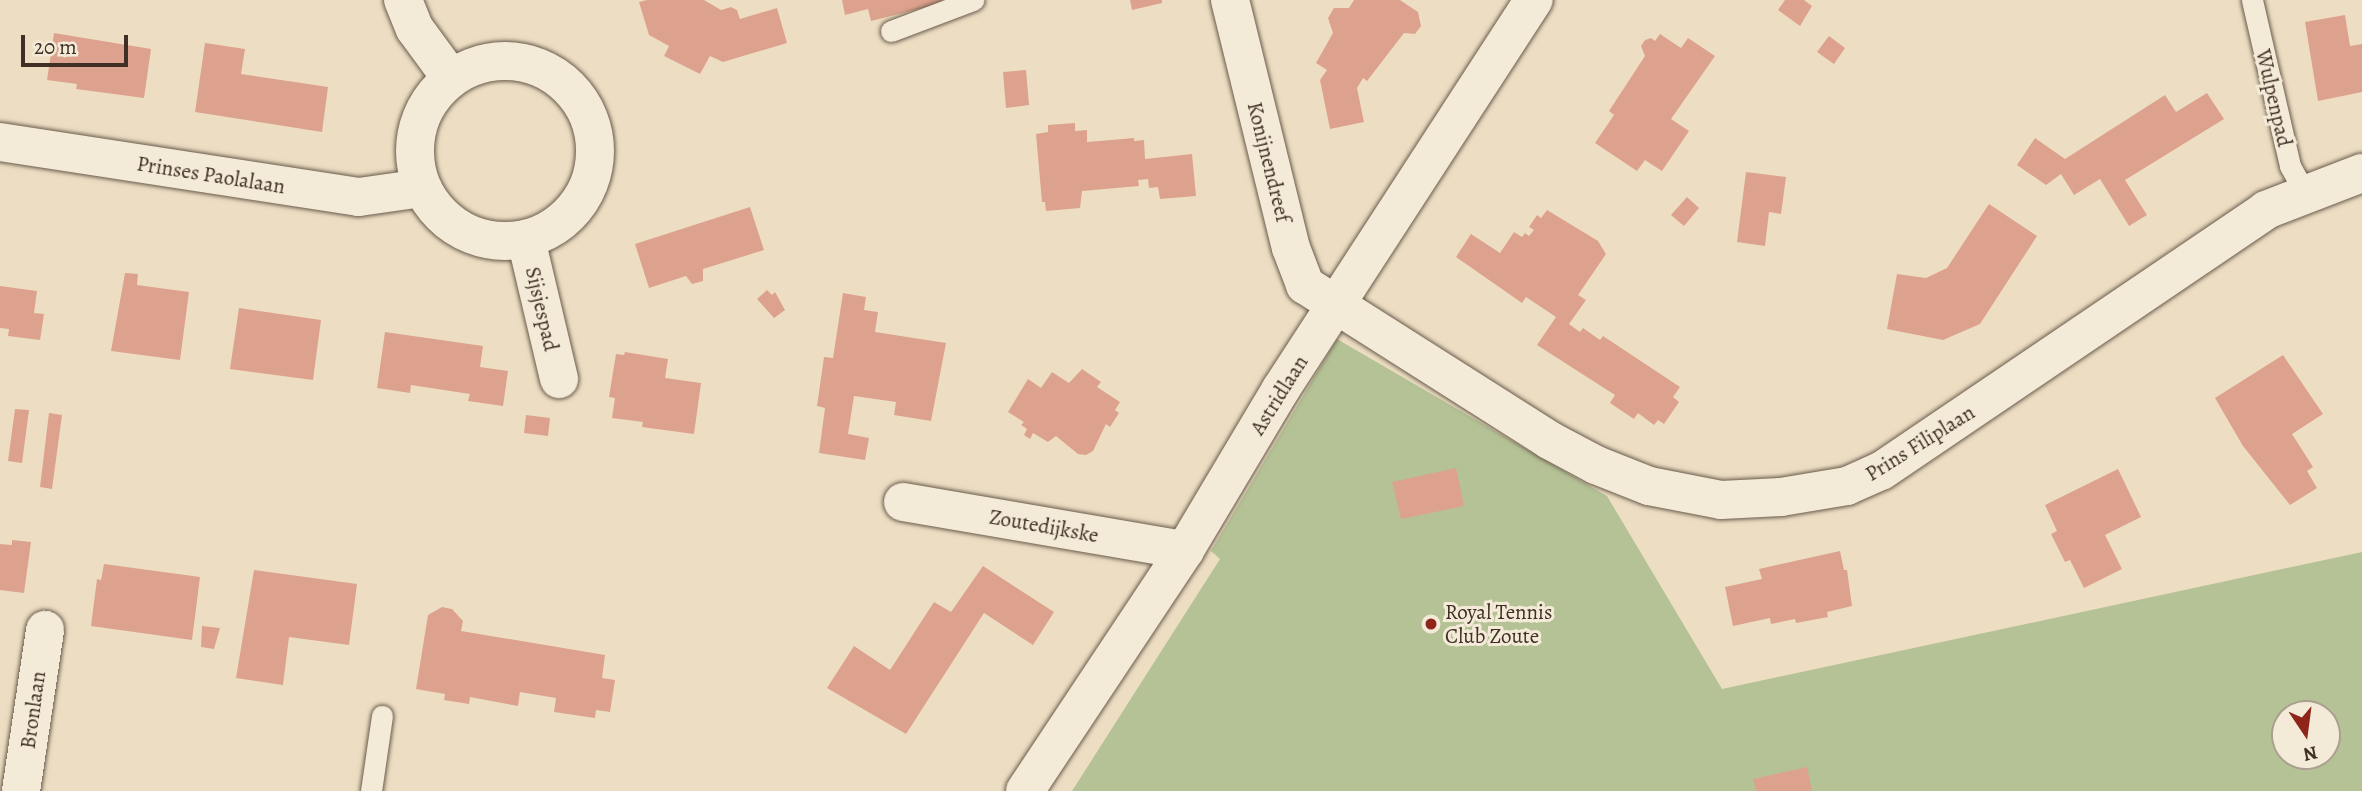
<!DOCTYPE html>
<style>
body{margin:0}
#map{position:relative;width:2362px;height:791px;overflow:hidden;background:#eddec3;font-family:Alegreya,serif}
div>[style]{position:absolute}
.green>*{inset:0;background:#b5c296}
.building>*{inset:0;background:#dda28d}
.roads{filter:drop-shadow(0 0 2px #6a5b4c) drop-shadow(0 0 2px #6a5b4c)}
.lane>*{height:21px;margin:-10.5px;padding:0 10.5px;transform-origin:10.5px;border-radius:10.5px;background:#f3ead8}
.street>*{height:38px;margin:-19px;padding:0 19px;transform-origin:19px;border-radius:19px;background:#f3ead8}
.street>.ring{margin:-19px;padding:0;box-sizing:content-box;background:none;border:38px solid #f3ead8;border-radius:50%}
.dots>*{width:19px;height:19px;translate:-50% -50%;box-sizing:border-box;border:4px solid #f3ead8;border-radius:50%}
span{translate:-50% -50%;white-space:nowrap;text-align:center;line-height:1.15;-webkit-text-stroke:6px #f3ead8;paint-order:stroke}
.street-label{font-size:21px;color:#3f2f24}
.poi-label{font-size:21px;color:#3f2f24}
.left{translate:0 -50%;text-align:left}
.north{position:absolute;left:2271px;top:700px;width:70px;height:70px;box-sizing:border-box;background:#f3ead8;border:2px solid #ab9f90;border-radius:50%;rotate:167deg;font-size:19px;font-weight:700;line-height:28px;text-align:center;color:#3f2f24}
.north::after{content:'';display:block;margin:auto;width:24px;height:32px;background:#8f2418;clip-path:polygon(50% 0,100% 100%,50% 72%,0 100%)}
.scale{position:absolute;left:21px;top:35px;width:107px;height:32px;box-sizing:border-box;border:4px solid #3f2f24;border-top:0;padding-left:9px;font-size:21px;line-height:24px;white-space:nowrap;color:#3f2f24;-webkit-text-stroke:5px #f3ead8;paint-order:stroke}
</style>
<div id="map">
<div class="green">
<i style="clip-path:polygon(evenodd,1337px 339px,1607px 496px,1722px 689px,2362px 552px,2362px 791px,1072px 791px,1220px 559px,1211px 551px,1337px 339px,2285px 714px,2327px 714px,2327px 756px,2285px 756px,2285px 714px)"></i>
</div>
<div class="building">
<i style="clip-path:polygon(647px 0,704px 0,721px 10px,731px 7px,737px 10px,740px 19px,777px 8px,787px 43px,723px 62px,710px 56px,700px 74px,664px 56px,669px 46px,649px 35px,639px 2px)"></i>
<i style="clip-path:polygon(842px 0,942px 0,943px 3px,871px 21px,868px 9px,845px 15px)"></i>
<i style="clip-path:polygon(1130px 0,1162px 0,1162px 3px,1132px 10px)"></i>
<i style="clip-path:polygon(1354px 0,1400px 0,1418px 12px,1421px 26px,1415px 34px,1404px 33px,1367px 81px,1363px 78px,1357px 88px,1364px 122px,1330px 129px,1320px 80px,1327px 70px,1316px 63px,1333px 33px,1328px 18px,1334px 8px,1349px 8px)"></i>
<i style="clip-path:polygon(1785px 0,1804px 0,1812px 6px,1800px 26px,1778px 10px)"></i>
<i style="clip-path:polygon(2345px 15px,2350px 46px,2362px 44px,2362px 92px,2318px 101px,2305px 22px)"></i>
<i style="clip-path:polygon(54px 33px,151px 49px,144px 98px,76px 89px,77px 84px,47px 80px)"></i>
<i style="clip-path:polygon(1660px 34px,1681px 48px,1688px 38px,1715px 56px,1671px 119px,1689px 131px,1662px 171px,1645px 160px,1637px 171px,1595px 143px,1614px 115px,1609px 111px,1645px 56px,1641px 46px,1645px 40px,1651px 38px,1655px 41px)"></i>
<i style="clip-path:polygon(1829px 36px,1845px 48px,1834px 64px,1817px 52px)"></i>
<i style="clip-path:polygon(205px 43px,245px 49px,241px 74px,328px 87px,322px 132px,195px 112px)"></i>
<i style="clip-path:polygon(1026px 70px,1029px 105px,1006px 108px,1003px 72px)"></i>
<i style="clip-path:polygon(2207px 93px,2224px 119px,2125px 180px,2147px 215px,2129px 226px,2100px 179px,2074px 195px,2061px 174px,2046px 185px,2017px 165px,2035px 138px,2065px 159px,2165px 95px,2176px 112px)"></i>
<i style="clip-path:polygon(1075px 123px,1075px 131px,1087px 130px,1087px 142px,1134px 138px,1134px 141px,1144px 140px,1145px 159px,1192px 154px,1196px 196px,1160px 199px,1158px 187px,1149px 188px,1148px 179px,1138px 180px,1139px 186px,1082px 191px,1080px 208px,1046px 211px,1045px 202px,1042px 202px,1036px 134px,1048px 132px,1048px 125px)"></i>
<i style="clip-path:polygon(1746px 172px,1786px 177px,1781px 214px,1769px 212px,1765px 246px,1737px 242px)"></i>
<i style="clip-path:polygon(1687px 197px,1699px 208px,1684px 226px,1671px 215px)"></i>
<i style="clip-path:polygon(1989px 204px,2037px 236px,1980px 324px,1943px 340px,1887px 329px,1897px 274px,1926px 278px,1947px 268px)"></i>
<i style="clip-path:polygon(750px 207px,764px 250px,703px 269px,703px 281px,692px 284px,686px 276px,649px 288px,635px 244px)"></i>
<i style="clip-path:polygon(1547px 210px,1598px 241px,1606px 254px,1578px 295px,1586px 300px,1569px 324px,1580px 332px,1583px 328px,1600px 340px,1603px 336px,1680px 387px,1673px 397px,1679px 402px,1664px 424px,1658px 420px,1654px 425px,1638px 413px,1634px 419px,1610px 403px,1615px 395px,1537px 345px,1556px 317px,1526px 297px,1522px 303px,1456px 257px,1471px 234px,1500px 253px,1514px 232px,1522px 237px,1525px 233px,1529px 236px,1534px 230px,1529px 227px,1537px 215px,1541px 218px)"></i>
<i style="clip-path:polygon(125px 273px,138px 274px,137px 285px,189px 292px,180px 360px,111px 351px)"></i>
<i style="clip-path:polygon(0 286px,37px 291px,34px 313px,44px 314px,40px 340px,8px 336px,9px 329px,0 328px)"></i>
<i style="clip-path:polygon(767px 290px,772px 295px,775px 292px,785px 310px,774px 318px,757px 299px)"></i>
<i style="clip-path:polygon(843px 293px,866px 297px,864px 310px,878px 312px,875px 332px,946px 343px,931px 421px,894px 415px,896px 402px,854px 396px,848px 434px,869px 438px,865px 460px,819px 453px,825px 408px,817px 406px,824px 357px,833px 358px)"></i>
<i style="clip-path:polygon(239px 308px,321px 320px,313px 380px,230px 369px)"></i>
<i style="clip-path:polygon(385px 332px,483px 346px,480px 367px,508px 371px,503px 406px,468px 401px,470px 394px,411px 385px,410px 393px,377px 388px)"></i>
<i style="clip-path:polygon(625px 352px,668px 359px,665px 378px,701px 383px,694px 434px,642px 427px,643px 422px,612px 418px,615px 398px,609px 397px,616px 354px,624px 355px)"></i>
<i style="clip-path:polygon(2283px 355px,2323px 414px,2292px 434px,2313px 467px,2307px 471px,2317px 488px,2290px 505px,2243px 446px,2215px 398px)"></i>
<i style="clip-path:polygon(1082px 369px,1101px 382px,1097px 387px,1120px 402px,1115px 410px,1119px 413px,1110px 427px,1106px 424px,1093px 451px,1086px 455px,1078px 454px,1056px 436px,1048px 442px,1033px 433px,1030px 439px,1024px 435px,1027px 429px,1021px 425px,1024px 422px,1008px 412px,1028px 379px,1041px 388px,1052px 372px,1069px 383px)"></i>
<i style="clip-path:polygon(15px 409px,29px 410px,22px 463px,8px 461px)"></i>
<i style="clip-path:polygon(49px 413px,62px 415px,52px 489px,40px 487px)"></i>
<i style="clip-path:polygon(526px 415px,550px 418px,548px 436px,524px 433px)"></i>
<i style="clip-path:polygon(1456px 468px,1464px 506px,1401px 519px,1392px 482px)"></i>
<i style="clip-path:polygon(2118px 469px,2141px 517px,2105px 535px,2122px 569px,2084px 588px,2070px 560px,2065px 562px,2051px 534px,2057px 531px,2045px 505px)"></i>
<i style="clip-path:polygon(12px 540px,31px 542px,24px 593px,0 590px,0 544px,12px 545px)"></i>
<i style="clip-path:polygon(1840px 551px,1844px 570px,1847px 570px,1852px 606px,1827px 612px,1828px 617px,1796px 623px,1795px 619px,1771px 624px,1770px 618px,1733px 626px,1725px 587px,1762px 579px,1759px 569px)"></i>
<i style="clip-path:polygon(104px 564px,200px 577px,192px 640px,91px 626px,97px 579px,101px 580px)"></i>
<i style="clip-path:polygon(983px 566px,1054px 612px,1033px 645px,984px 613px,906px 734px,827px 688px,854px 646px,890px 670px,934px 602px,951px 612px)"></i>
<i style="clip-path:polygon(254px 570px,357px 584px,349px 645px,289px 637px,283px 685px,236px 678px)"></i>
<i style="clip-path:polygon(442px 607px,452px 609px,463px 621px,461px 631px,605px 655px,602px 678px,615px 680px,610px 712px,596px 710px,595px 718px,554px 712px,556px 698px,520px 692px,518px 706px,470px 697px,469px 704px,444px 700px,445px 694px,416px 689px,428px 615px)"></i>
<i style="clip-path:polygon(202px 626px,220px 628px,214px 649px,201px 647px)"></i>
<i style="clip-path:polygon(1807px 767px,1812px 791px,1756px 791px,1753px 779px)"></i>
</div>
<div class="roads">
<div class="lane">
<i style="left:2252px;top:0;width:170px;rotate:77.1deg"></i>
<i style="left:2290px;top:166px;width:31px;rotate:61deg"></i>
<i style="left:891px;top:31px;width:88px;rotate:-20.7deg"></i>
<i style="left:371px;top:791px;width:76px;rotate:-81.7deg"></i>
</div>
<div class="street">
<i style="left:403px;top:0;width:31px;rotate:68deg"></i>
<i style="left:415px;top:29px;width:61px;rotate:53.7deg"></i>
<i style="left:1230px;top:0;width:255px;rotate:76.2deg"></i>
<i style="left:1291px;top:248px;width:40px;rotate:69deg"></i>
<i style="left:1305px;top:285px;width:289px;rotate:32.4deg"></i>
<i style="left:1549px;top:440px;width:53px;rotate:28deg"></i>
<i style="left:1596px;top:465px;width:57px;rotate:21.6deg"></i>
<i style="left:1649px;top:486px;width:73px;rotate:11deg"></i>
<i style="left:1721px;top:500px;width:60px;rotate:-2.9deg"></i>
<i style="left:1781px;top:497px;width:67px;rotate:-9.5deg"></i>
<i style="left:1847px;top:486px;width:37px;rotate:-24deg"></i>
<i style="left:1881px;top:471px;width:465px;rotate:-34.1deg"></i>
<i style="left:2266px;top:210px;width:103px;rotate:-21.1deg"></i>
<i class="ring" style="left:415px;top:61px;width:142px;height:142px"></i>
<i style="left:0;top:142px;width:363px;rotate:8.7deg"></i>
<i style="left:359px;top:197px;width:64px;rotate:-8.1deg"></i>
<i style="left:526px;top:239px;width:144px;rotate:76.7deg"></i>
<i style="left:903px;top:502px;width:286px;rotate:9.7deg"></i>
<i style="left:21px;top:791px;width:163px;rotate:-81.5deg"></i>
<i style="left:1025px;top:791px;width:289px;rotate:-56.4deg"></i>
<i style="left:1185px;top:550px;width:187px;rotate:-59.2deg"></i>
<i style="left:1281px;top:389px;width:464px;rotate:-57deg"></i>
</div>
</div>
<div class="dots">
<i style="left:1431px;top:624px;background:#8f2418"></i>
</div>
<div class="street-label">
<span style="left:2274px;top:98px;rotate:77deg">Wulpenpad</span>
<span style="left:1269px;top:162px;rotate:76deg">Konijnendreef</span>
<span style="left:211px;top:175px;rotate:9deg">Prinses Paolalaan</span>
<span style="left:542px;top:309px;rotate:77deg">Sijsjespad</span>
<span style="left:1279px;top:395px;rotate:-58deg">Astridlaan</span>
<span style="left:1920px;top:443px;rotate:-32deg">Prins Filiplaan</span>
<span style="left:1044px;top:526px;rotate:10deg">Zoutedijkske</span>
<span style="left:33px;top:710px;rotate:-82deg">Bronlaan</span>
</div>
<div class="poi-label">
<span class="left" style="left:1445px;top:624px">Royal Tennis<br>Club Zoute</span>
</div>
<div class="north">N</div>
<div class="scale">20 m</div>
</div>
